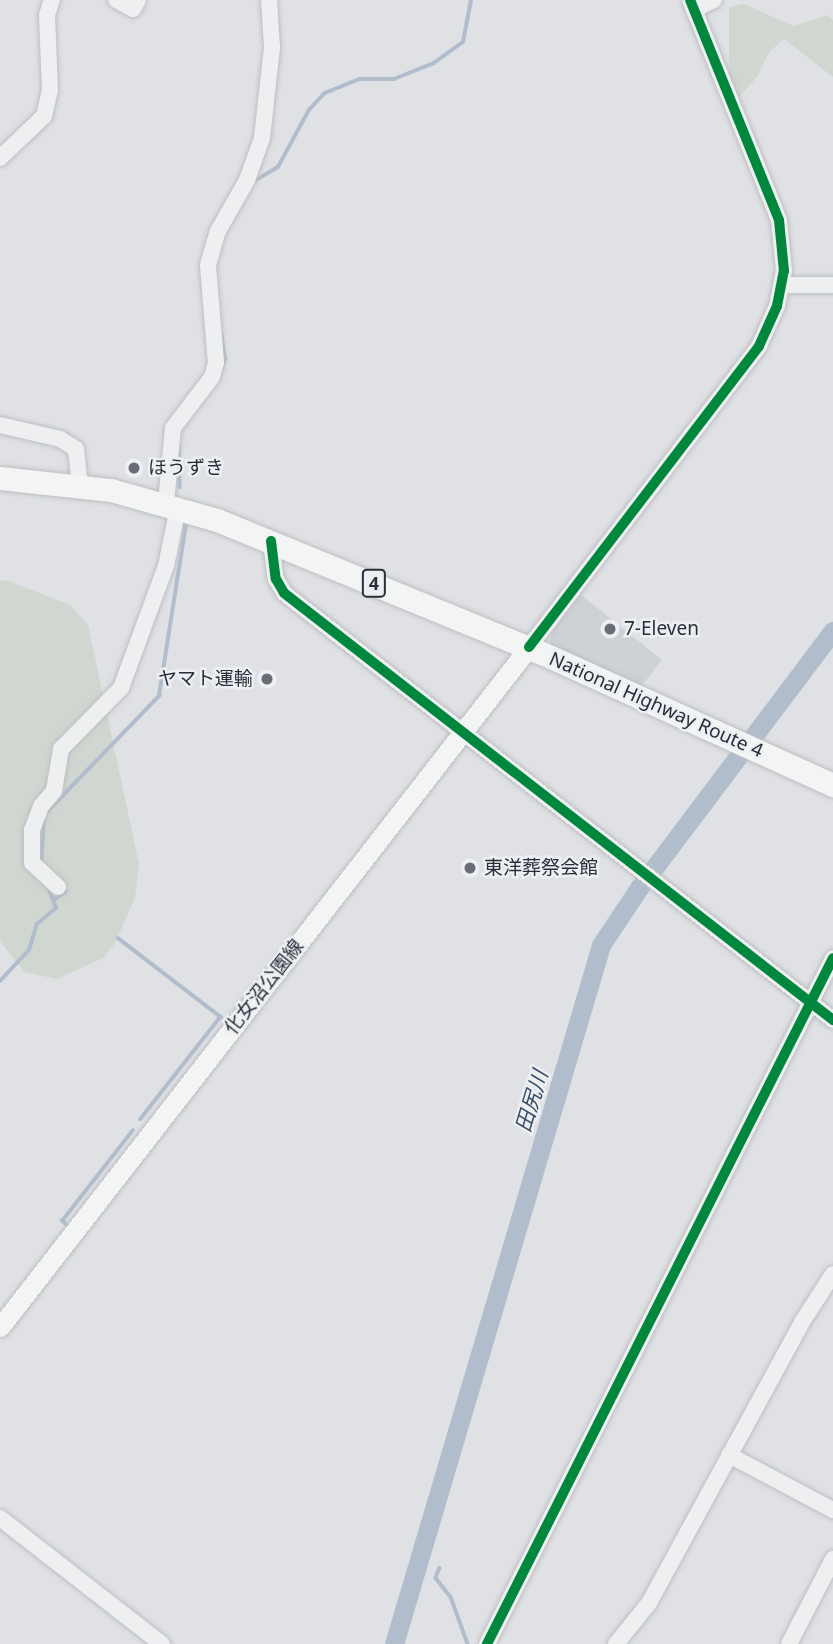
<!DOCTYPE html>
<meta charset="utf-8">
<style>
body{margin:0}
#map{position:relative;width:833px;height:1644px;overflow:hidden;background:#dfe1e4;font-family:"Noto Sans","Noto Sans JP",sans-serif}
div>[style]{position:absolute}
.built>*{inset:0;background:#ced1d6}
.green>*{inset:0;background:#d0d7d0}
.stream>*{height:3.5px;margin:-1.75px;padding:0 1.75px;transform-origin:1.75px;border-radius:1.75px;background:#b1bdcc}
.river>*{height:19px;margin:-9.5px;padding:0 9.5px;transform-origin:9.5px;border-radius:9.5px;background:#b1bdcc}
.roads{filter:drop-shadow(0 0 2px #bdbfc2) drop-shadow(0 0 2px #bdbfc2)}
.minor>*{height:16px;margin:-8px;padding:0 8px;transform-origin:8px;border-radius:8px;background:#eeeff1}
.major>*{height:19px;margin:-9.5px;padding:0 9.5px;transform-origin:9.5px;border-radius:9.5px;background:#f3f4f4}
.highway>*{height:23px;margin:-11.5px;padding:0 11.5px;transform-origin:11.5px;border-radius:11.5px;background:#f3f4f4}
.cycleway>*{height:10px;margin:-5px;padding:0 5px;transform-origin:5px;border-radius:5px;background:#00873e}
.dots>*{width:19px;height:19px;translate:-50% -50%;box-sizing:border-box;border:4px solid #edeff3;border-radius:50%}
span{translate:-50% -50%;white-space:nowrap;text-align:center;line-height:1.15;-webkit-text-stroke:5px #edeff3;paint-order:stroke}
.shield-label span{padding:2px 5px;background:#edeff3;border:2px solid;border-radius:5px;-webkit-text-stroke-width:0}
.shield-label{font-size:18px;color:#292f3a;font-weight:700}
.poi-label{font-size:19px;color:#292f3a}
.left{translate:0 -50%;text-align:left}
.right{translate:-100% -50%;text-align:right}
.street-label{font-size:19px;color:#292f3a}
.water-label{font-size:21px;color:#384d69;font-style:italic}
</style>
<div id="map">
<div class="built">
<i style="clip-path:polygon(580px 594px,662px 660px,639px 689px,552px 649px,550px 635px)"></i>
</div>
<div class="green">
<i style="clip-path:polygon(744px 4px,794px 26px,827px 15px,833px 20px,833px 77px,784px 39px,769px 52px,757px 77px,738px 98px,729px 76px,729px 7px)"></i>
<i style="clip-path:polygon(6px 580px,70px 605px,88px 625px,139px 864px,135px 898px,115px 943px,103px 958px,57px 979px,24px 972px,0 941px,0 581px)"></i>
</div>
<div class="stream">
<i style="left:253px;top:182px;width:29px;rotate:-31deg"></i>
<i style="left:278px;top:167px;width:65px;rotate:-61.5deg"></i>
<i style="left:309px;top:110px;width:23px;rotate:-47deg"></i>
<i style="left:325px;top:93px;width:37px;rotate:-22deg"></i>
<i style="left:359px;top:79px;width:35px"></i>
<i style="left:394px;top:79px;width:43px;rotate:-21.8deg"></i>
<i style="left:434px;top:63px;width:36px;rotate:-36deg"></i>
<i style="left:463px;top:42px;width:43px;rotate:-79.2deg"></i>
<i style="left:218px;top:379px;width:21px;rotate:-71deg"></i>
<i style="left:225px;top:359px;width:26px;rotate:-99deg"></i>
<i style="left:179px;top:447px;width:40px;rotate:88.6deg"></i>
<i style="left:46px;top:813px;width:163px;rotate:-46deg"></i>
<i style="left:159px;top:696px;width:174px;rotate:-81.1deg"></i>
<i style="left:41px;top:865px;width:45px;rotate:-86.2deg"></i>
<i style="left:54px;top:900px;width:14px;rotate:-36deg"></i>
<i style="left:118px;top:938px;width:130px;rotate:37.5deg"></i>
<i style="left:221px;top:1017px;width:130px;rotate:128.1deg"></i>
<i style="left:0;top:981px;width:42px;rotate:-46.9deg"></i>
<i style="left:29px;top:950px;width:27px;rotate:-73deg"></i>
<i style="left:37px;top:924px;width:25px;rotate:-40deg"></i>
<i style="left:56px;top:908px;width:25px;rotate:-111deg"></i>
<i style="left:69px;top:1227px;width:9px;rotate:-139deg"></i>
<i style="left:62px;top:1221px;width:115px;rotate:-52deg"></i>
<i style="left:419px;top:1557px;width:8px;rotate:30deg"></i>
<i style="left:440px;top:1568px;width:11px;rotate:112deg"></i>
<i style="left:436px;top:1578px;width:24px;rotate:52deg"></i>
<i style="left:451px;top:1597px;width:50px;rotate:70.1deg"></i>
</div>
<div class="river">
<i style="left:394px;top:1644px;width:729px;rotate:-73.5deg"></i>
<i style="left:601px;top:945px;width:69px;rotate:-56.3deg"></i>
<i style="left:639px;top:888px;width:322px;rotate:-53deg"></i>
</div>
<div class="roads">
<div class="minor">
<i style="left:116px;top:0;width:19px;rotate:28deg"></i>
<i style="left:133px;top:9px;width:10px;rotate:-61deg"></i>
<i style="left:694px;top:10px;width:22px;rotate:-27deg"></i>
<i style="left:0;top:158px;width:61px;rotate:-43.7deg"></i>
<i style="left:44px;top:116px;width:27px;rotate:-77deg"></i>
<i style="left:50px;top:90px;width:75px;rotate:-92.3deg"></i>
<i style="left:47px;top:15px;width:16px;rotate:-72deg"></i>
<i style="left:782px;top:285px;width:51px"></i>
<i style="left:0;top:425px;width:62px;rotate:13.1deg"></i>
<i style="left:60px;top:439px;width:19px;rotate:32deg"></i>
<i style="left:76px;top:449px;width:38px;rotate:84deg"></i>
<i style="left:166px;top:503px;width:75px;rotate:-84.7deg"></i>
<i style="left:173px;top:428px;width:64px;rotate:-52.6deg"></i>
<i style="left:212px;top:377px;width:15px;rotate:-74deg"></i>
<i style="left:216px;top:363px;width:98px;rotate:-94.7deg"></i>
<i style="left:208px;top:265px;width:35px;rotate:-74deg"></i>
<i style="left:218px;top:231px;width:59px;rotate:-60.4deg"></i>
<i style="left:247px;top:180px;width:45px;rotate:-70.3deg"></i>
<i style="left:262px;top:138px;width:92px;rotate:-83.7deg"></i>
<i style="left:272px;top:47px;width:47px;rotate:-93.7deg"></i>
<i style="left:271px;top:541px;width:38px;rotate:83deg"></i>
<i style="left:276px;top:579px;width:16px;rotate:60deg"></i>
<i style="left:284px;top:593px;width:696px;rotate:37.87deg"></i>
<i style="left:529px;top:647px;width:379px;rotate:-52.6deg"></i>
<i style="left:759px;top:346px;width:44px;rotate:-65.8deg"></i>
<i style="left:777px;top:306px;width:36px;rotate:-79deg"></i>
<i style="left:784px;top:271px;width:51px;rotate:-95.6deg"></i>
<i style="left:779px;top:220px;width:237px;rotate:-112deg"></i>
<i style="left:58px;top:887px;width:35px;rotate:-137deg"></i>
<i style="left:32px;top:863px;width:33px;rotate:-90deg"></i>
<i style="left:32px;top:830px;width:26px;rotate:-69deg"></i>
<i style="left:41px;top:806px;width:20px;rotate:-49deg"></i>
<i style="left:54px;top:791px;width:43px;rotate:-80.5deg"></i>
<i style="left:61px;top:749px;width:86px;rotate:-45.5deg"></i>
<i style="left:121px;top:688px;width:130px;rotate:-69.8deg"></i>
<i style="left:166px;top:566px;width:60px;rotate:-78.5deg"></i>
<i style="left:729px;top:1455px;width:118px;rotate:27.9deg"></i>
<i style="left:0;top:1518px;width:205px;rotate:37.9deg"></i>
<i style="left:487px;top:1644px;width:768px;rotate:-63.23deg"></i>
<i style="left:616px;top:1644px;width:53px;rotate:-51.2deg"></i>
<i style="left:649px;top:1603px;width:320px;rotate:-61.4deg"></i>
<i style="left:802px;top:1322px;width:57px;rotate:-57.1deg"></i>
<i style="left:789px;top:1644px;width:96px;rotate:-62.6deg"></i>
</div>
<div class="major">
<i style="left:0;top:1327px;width:862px;rotate:-52.12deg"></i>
</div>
<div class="highway">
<i style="left:0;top:478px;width:112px;rotate:6.2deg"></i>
<i style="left:111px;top:490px;width:110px;rotate:15.8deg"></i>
<i style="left:217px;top:520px;width:351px;rotate:22.3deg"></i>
<i style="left:542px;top:653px;width:320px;rotate:24.4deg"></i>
</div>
</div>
<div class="cycleway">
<i style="left:271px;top:541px;width:38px;rotate:83deg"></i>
<i style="left:276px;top:579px;width:16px;rotate:60deg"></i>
<i style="left:284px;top:593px;width:696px;rotate:37.87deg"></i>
<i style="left:529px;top:647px;width:379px;rotate:-52.6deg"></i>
<i style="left:759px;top:346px;width:44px;rotate:-65.8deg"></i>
<i style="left:777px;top:306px;width:36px;rotate:-79deg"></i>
<i style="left:784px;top:271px;width:51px;rotate:-95.6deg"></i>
<i style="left:779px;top:220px;width:237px;rotate:-112deg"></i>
<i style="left:487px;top:1644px;width:768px;rotate:-63.23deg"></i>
</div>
<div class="dots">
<i style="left:134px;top:468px;background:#696d76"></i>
<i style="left:610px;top:629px;background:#696d76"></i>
<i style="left:267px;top:679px;background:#696d76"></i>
<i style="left:470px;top:868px;background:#696d76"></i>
</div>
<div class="shield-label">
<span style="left:374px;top:583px">4</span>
</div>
<div class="poi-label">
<span class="left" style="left:148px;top:468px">ほうずき</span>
<span class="left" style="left:624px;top:629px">7-Eleven</span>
<span class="right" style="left:253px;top:679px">ヤマト運輸</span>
<span class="left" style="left:484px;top:868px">東洋葬祭会館</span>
</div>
<div class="street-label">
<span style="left:656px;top:705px;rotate:24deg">National Highway Route 4</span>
<span style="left:264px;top:987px;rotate:-52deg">化女沼公園線</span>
</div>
<div class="water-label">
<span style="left:531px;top:1101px;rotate:-73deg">田尻川</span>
</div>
</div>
